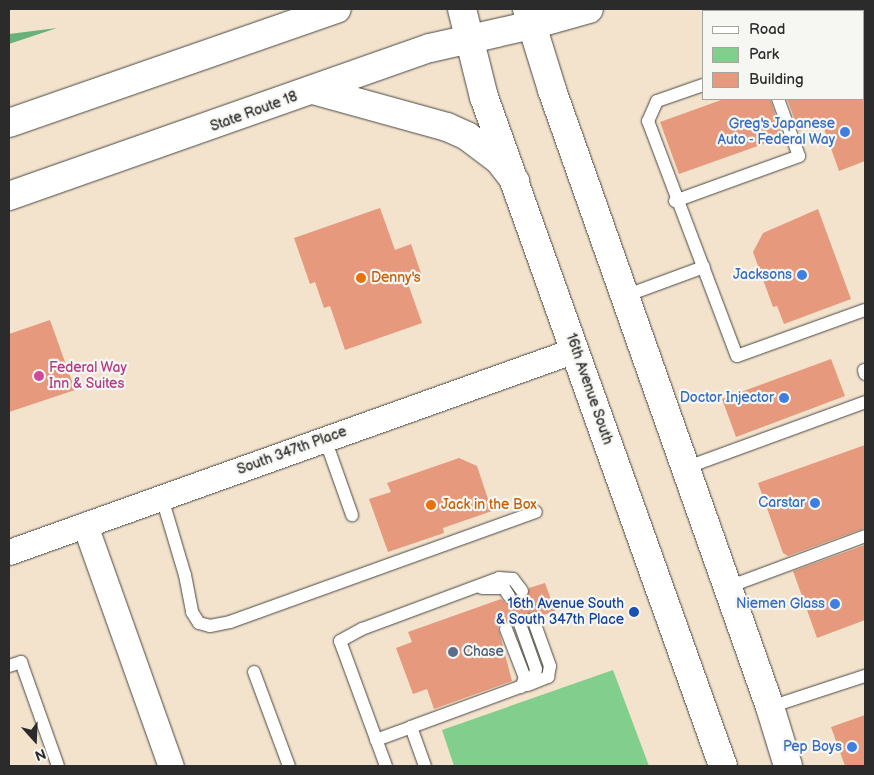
<!DOCTYPE html>
<style>
body{margin:0}
#map{position:relative;width:874px;height:775px;overflow:hidden;background:#f3e3cc;font-family:"Balsamiq Sans",sans-serif}
div>[style]{position:absolute}
.green>*{inset:0;background:#81ce8d}
.forest>*{inset:0;background:#68b178}
.building>*{inset:0;background:#e6997c}
.roads{filter:drop-shadow(0 0 1px #494743) drop-shadow(0 0 1px #494743)}
.service>*{height:12px;margin:-6px;padding:0 6px;transform-origin:6px;border-radius:6px;background:#fff}
.minor>*{height:25px;margin:-12.5px;padding:0 12.5px;transform-origin:12.5px;border-radius:12.5px;background:#fff}
.primary>*{height:28px;margin:-14px;padding:0 14px;transform-origin:14px;border-radius:14px;background:#fff}
.trunk>*{height:28px;margin:-14px;padding:0 14px;transform-origin:14px;border-radius:14px;background:#fff}
.motorway>*{height:28px;margin:-14px;padding:0 14px;transform-origin:14px;border-radius:14px;background:#fff}
.dots>*{width:14px;height:14px;translate:-50% -50%;box-sizing:border-box;border:2px solid #f6f6f2;border-radius:50%}
span{translate:-50% -50%;white-space:nowrap;text-align:center;line-height:1.15;-webkit-text-stroke:4.5px #f6f6f2;paint-order:stroke}
.street-label{font-size:14px;color:#2b2b2b}
.shop-label{font-size:14px;color:#366cbe}
.right{translate:-100% -50%;text-align:right}
.food-label{font-size:14px;color:#c56008}
.left{translate:0 -50%;text-align:left}
.hotel-label{font-size:14px;color:#b23c85}
.transit-label{font-size:14px;color:#164399}
.service-label{font-size:14px;color:#4e5e75}
.frame{position:absolute;inset:0;border:10px solid #2b2b2b;pointer-events:none}
.legend{position:absolute;left:702px;top:10px;width:162px;height:90px;box-sizing:border-box;background:#f6f6f2;border:1px solid #a5a5a2;margin:0;padding:6px 9px;list-style:none;font-size:15px;color:#2b2b2b}
.legend li{display:flex;align-items:center;gap:10px;height:25px}
.legend b{width:25px;border:1px solid #a5a5a2}
.north{position:absolute;left:10px;top:715px;width:50px;height:50px;-webkit-text-stroke:4px #f6f6f2;paint-order:stroke;rotate:160deg;font-size:14px;font-weight:700;line-height:20px;text-align:center;color:#2b2b2b}
.north::after{content:'';display:block;margin:auto;width:18px;height:22px;background:#2b2b2b;clip-path:polygon(50% 0,100% 100%,50% 72%,0 100%)}
</style>
<div id="map">
<div class="green">
<i style="clip-path:polygon(613px 670px,649px 766px,454px 766px,442px 730px)"></i>
</div>
<div class="forest">
<i style="clip-path:polygon(57px 28px,9px 44px,9px 34px)"></i>
</div>
<div class="building">
<i style="clip-path:polygon(724px 99px,770px 99px,783px 137px,679px 174px,660px 122px)"></i>
<i style="clip-path:polygon(787px 99px,865px 99px,865px 161px,839px 171px,822px 123px,799px 131px)"></i>
<i style="clip-path:polygon(380px 208px,395px 250px,411px 244px,422px 276px,407px 281px,422px 323px,345px 350px,330px 306px,324px 308px,315px 282px,310px 284px,294px 238px)"></i>
<i style="clip-path:polygon(818px 209px,851px 299px,784px 324px,777px 306px,773px 307px,753px 252px,763px 233px)"></i>
<i style="clip-path:polygon(50px 320px,75px 390px,9px 412px,9px 334px)"></i>
<i style="clip-path:polygon(831px 359px,845px 396px,736px 437px,722px 399px)"></i>
<i style="clip-path:polygon(865px 445px,865px 528px,788px 556px,783px 553px,758px 483px)"></i>
<i style="clip-path:polygon(459px 458px,477px 466px,492px 511px,443px 528px,444px 533px,388px 552px,369px 499px,391px 492px,387px 483px)"></i>
<i style="clip-path:polygon(865px 545px,865px 620px,817px 638px,793px 571px)"></i>
<i style="clip-path:polygon(545px 583px,555px 611px,541px 616px,531px 611px,525px 618px,517px 617px,512px 624px,504px 621px,498px 627px,512px 681px,434px 709px,427px 689px,413px 694px,396px 648px,412px 642px,408px 632px,501px 599px,506px 603px,513px 603px,517px 597px,527px 597px,529px 588px)"></i>
<i style="clip-path:polygon(865px 715px,865px 766px,845px 766px,831px 727px)"></i>
</div>
<div class="roads">
<div class="service">
<i style="left:751px;top:9px;width:3px;rotate:45deg"></i>
<i style="left:776px;top:11px;width:8px;rotate:-14deg"></i>
<i style="left:703px;top:85px;width:49px;rotate:160.8deg"></i>
<i style="left:657px;top:101px;width:22px;rotate:114deg"></i>
<i style="left:648px;top:121px;width:251px;rotate:69.3deg"></i>
<i style="left:737px;top:356px;width:136px;rotate:-19.8deg"></i>
<i style="left:675px;top:201px;width:132px;rotate:-19.9deg"></i>
<i style="left:799px;top:156px;width:61px;rotate:-110.2deg"></i>
<i style="left:625px;top:296px;width:84px;rotate:-20.2deg"></i>
<i style="left:864px;top:370px;width:4px;rotate:76deg"></i>
<i style="left:325px;top:439px;width:81px;rotate:70.4deg"></i>
<i style="left:685px;top:468px;width:192px;rotate:-20.1deg"></i>
<i style="left:162px;top:498px;width:80px;rotate:73.4deg"></i>
<i style="left:185px;top:575px;width:38px;rotate:79deg"></i>
<i style="left:192px;top:612px;width:13px;rotate:58deg"></i>
<i style="left:199px;top:623px;width:11px;rotate:15deg"></i>
<i style="left:210px;top:626px;width:20px;rotate:-11deg"></i>
<i style="left:230px;top:622px;width:325px;rotate:-19.8deg"></i>
<i style="left:728px;top:587px;width:146px;rotate:-20.4deg"></i>
<i style="left:482px;top:588px;width:22px"></i>
<i style="left:504px;top:588px;width:9px;rotate:58deg"></i>
<i style="left:506px;top:629px;width:53px;rotate:68.8deg"></i>
<i style="left:525px;top:678px;width:10px;rotate:114deg"></i>
<i style="left:9px;top:666px;width:13px;rotate:-18deg"></i>
<i style="left:21px;top:662px;width:110px;rotate:70.4deg"></i>
<i style="left:254px;top:672px;width:100px;rotate:69.6deg"></i>
<i style="left:528px;top:685px;width:22px;rotate:-22deg"></i>
<i style="left:548px;top:677px;width:11px;rotate:-80deg"></i>
<i style="left:550px;top:666px;width:50px;rotate:-109.9deg"></i>
<i style="left:770px;top:707px;width:100px;rotate:-18.1deg"></i>
<i style="left:411px;top:727px;width:130px;rotate:-20.2deg"></i>
<i style="left:533px;top:682px;width:13px;rotate:-77deg"></i>
<i style="left:536px;top:669px;width:48px;rotate:-109.6deg"></i>
<i style="left:376px;top:740px;width:37px;rotate:-20deg"></i>
<i style="left:411px;top:727px;width:41px;rotate:70.3deg"></i>
<i style="left:386px;top:766px;width:133px;rotate:-110.2deg"></i>
<i style="left:340px;top:641px;width:25px;rotate:-29deg"></i>
<i style="left:362px;top:629px;width:146px;rotate:-20.4deg"></i>
<i style="left:499px;top:578px;width:14px;rotate:4deg"></i>
<i style="left:513px;top:579px;width:15px;rotate:53deg"></i>
</div>
<div class="minor">
<i style="left:85px;top:525px;width:256px;rotate:70.4deg"></i>
<i style="left:9px;top:552px;width:601px;rotate:-19.64deg"></i>
</div>
<div class="primary">
<i style="left:462px;top:9px;width:91px;rotate:76deg"></i>
<i style="left:484px;top:97px;width:710px;rotate:70.34deg"></i>
<i style="left:527px;top:9px;width:85px;rotate:72.8deg"></i>
<i style="left:552px;top:90px;width:654px;rotate:70.54deg"></i>
<i style="left:770px;top:707px;width:62px;rotate:73deg"></i>
<i style="left:532px;top:25px;width:59px;rotate:-15.7deg"></i>
</div>
<div class="trunk">
<i style="left:313px;top:90px;width:139px;rotate:15.4deg"></i>
<i style="left:447px;top:127px;width:22px;rotate:24deg"></i>
<i style="left:467px;top:136px;width:39px;rotate:37deg"></i>
<i style="left:498px;top:159px;width:28px;rotate:52deg"></i>
<i style="left:9px;top:196px;width:446px;rotate:-19.4deg"></i>
<i style="left:430px;top:48px;width:105px;rotate:-12.7deg"></i>
</div>
<div class="motorway">
<i style="left:9px;top:123px;width:347px;rotate:-19.2deg"></i>
</div>
</div>
<div class="dots">
<i style="left:845px;top:132px;background:#3f7fe0"></i>
<i style="left:802px;top:275px;background:#3f7fe0"></i>
<i style="left:361px;top:278px;background:#e8710a"></i>
<i style="left:39px;top:376px;background:#d1479c"></i>
<i style="left:784px;top:398px;background:#3f7fe0"></i>
<i style="left:815px;top:503px;background:#3f7fe0"></i>
<i style="left:431px;top:505px;background:#e8710a"></i>
<i style="left:835px;top:604px;background:#3f7fe0"></i>
<i style="left:634px;top:612px;background:#1a4fb4"></i>
<i style="left:453px;top:652px;background:#5c6f8a"></i>
<i style="left:852px;top:747px;background:#3f7fe0"></i>
</div>
<div class="street-label">
<span style="left:254px;top:112px;rotate:-20deg">State Route 18</span>
<span style="left:589px;top:389px;rotate:71deg">16th Avenue South</span>
<span style="left:292px;top:451px;rotate:-20deg">South 347th Place</span>
</div>
<div class="shop-label">
<span class="right" style="left:835px;top:132px">Greg's Japanese<br>Auto - Federal Way</span>
<span class="right" style="left:792px;top:275px">Jacksons</span>
<span class="right" style="left:774px;top:398px">Doctor Injector</span>
<span class="right" style="left:805px;top:503px">Carstar</span>
<span class="right" style="left:825px;top:604px">Niemen Glass</span>
<span class="right" style="left:842px;top:747px">Pep Boys</span>
</div>
<div class="food-label">
<span class="left" style="left:371px;top:278px">Denny's</span>
<span class="left" style="left:441px;top:505px">Jack in the Box</span>
</div>
<div class="hotel-label">
<span class="left" style="left:49px;top:376px">Federal Way<br>Inn &amp; Suites</span>
</div>
<div class="transit-label">
<span class="right" style="left:624px;top:612px">16th Avenue South<br>&amp; South 347th Place</span>
</div>
<div class="service-label">
<span class="left" style="left:463px;top:652px">Chase</span>
</div>
<div class="frame"></div>
<ul class="legend">
<li><b style="height:6px;background:#fff"></b>Road</li>
<li><b style="height:14px;background:#81ce8d"></b>Park</li>
<li><b style="height:14px;background:#e6997c"></b>Building</li>
</ul>
<div class="north">N</div>
</div>
